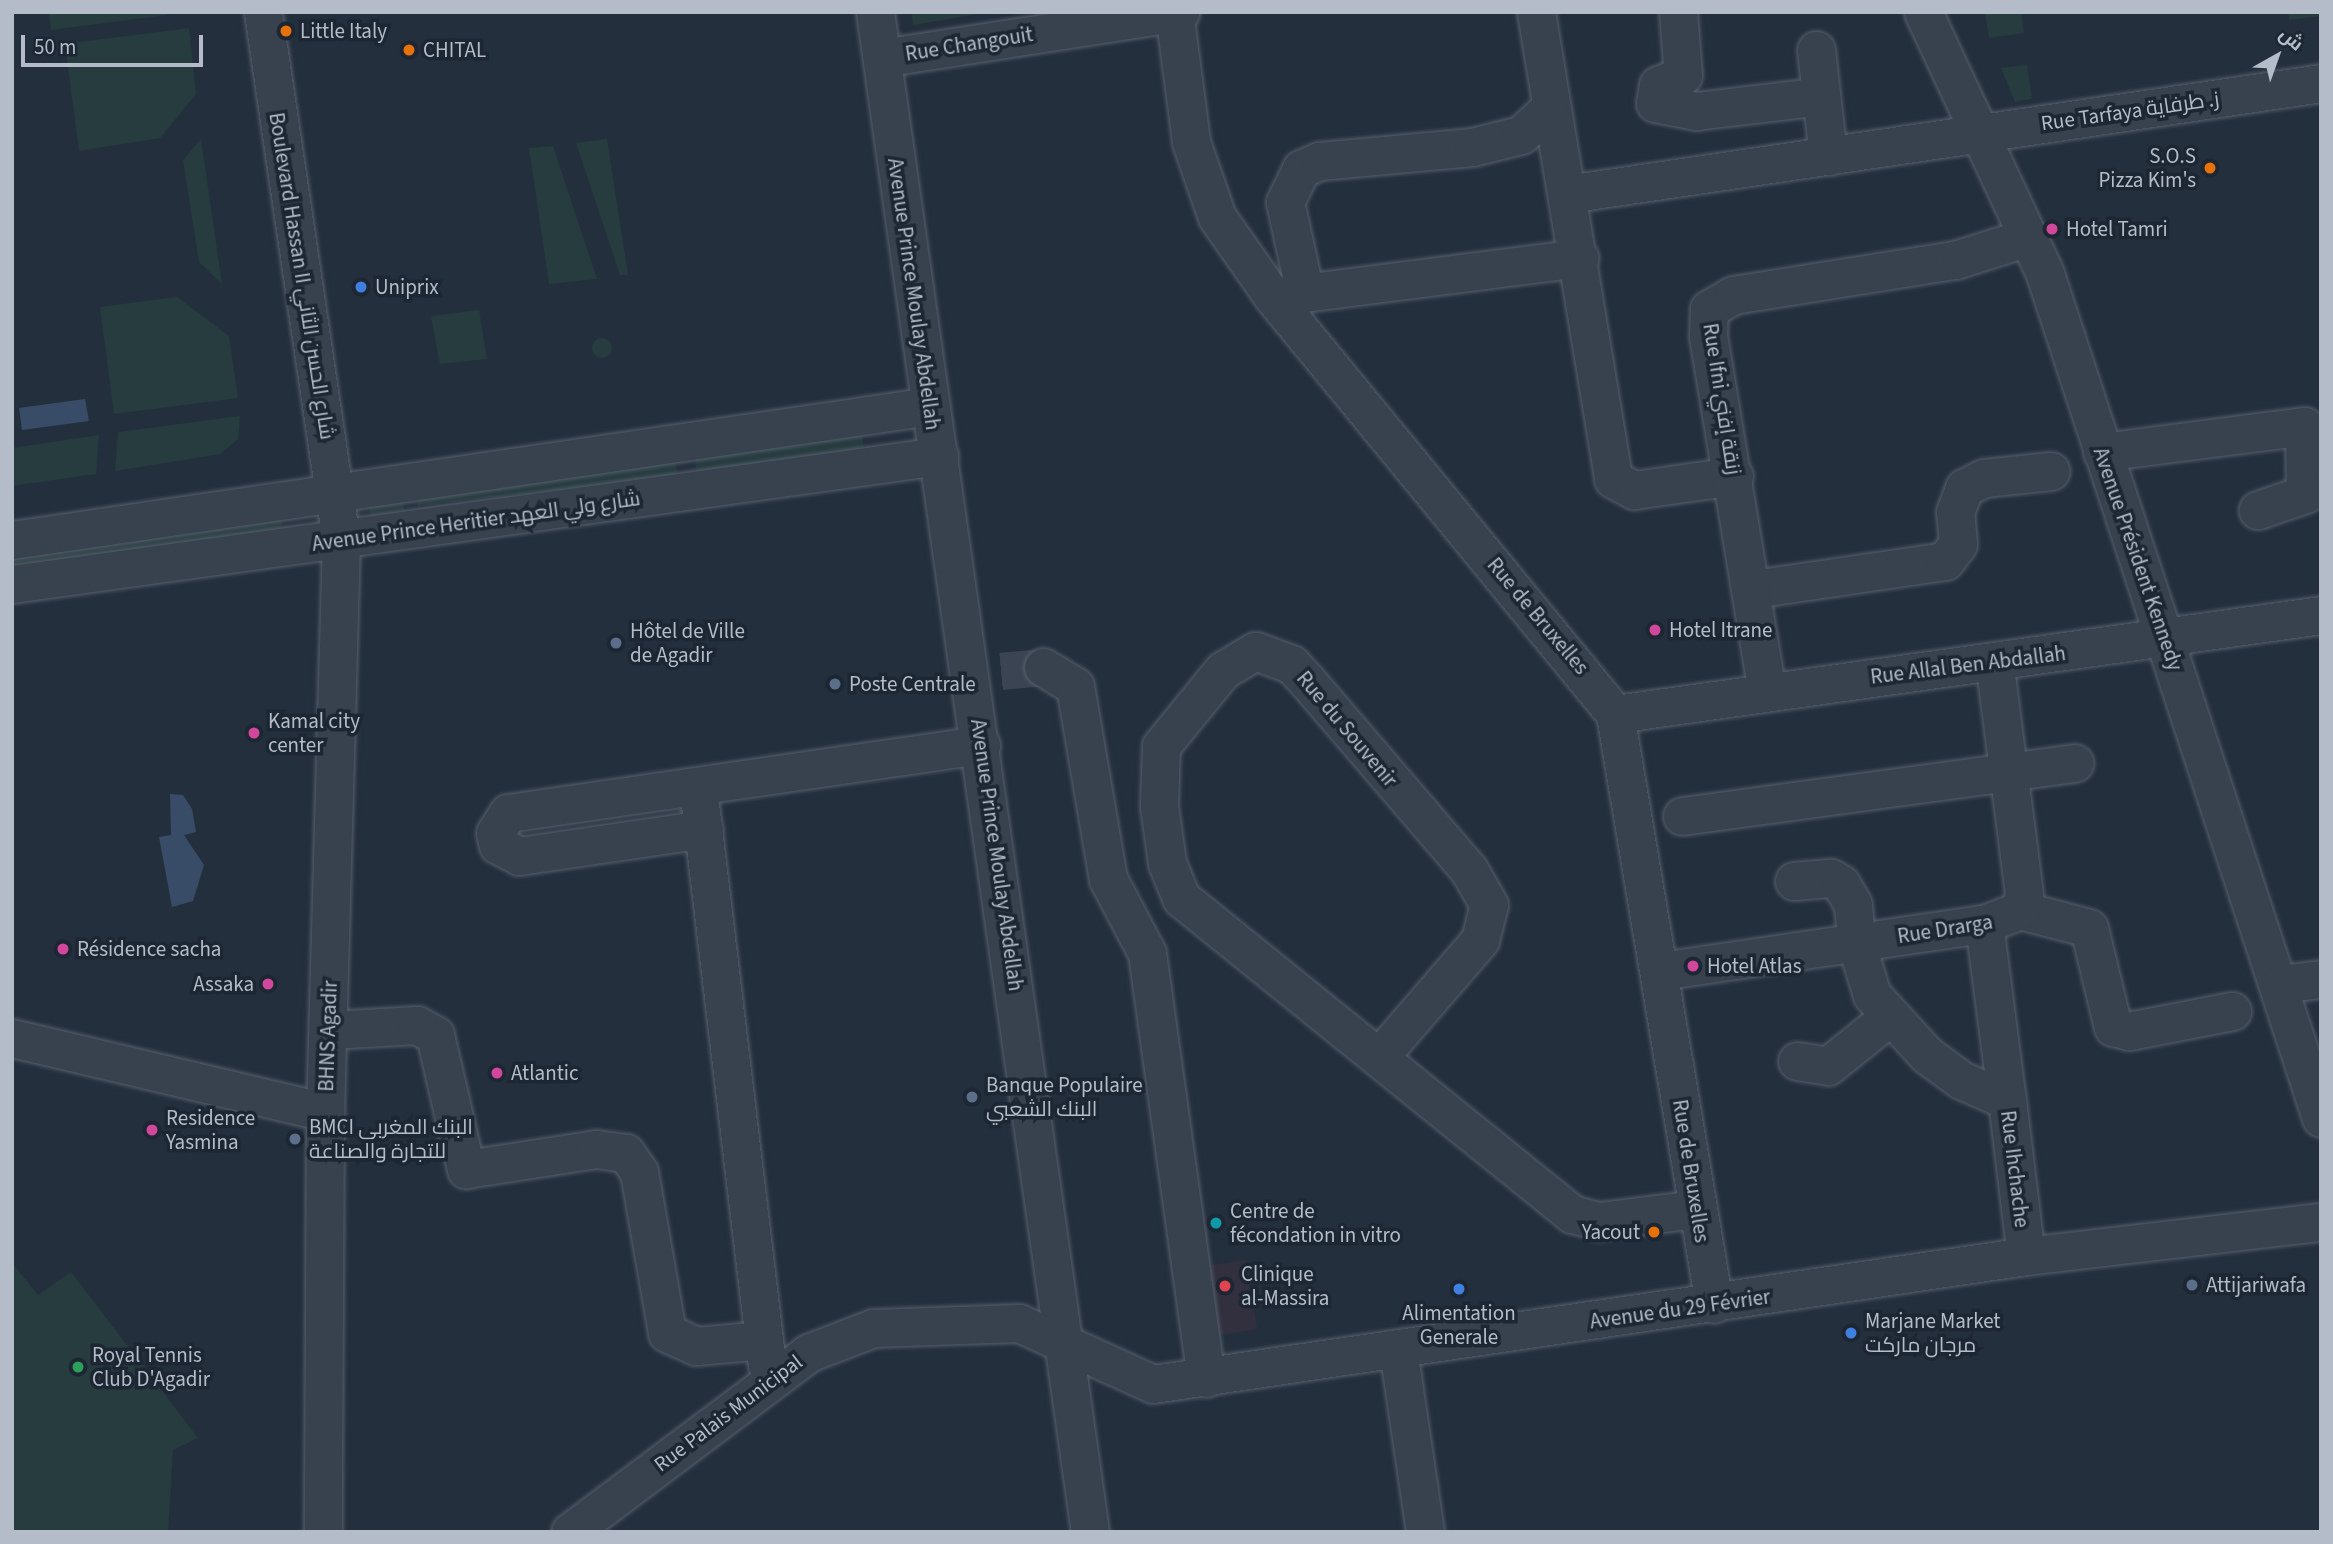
<!DOCTYPE html>
<meta charset="utf-8">
<style>
body{margin:0}
#map{position:relative;width:2333px;height:1544px;overflow:hidden;background:#242f3e;font-family:"Source Sans 3",Cairo,sans-serif}
div>[style]{position:absolute}
.medical>*{inset:0;background:#32303f}
.green>*{inset:0;background:#263c3f}
.round{border-radius:50%}
.water>*{inset:0;background:#394c67}
.minor-tunnel>*{height:37px;margin-top:-18.5px;transform-origin:0;background:repeating-linear-gradient(90deg,#3a4453 0 37px,transparent 0 55px)}
.roads{filter:drop-shadow(0 0 2px #565f6c) drop-shadow(0 0 2px #565f6c)}
.minor>*{height:37px;margin:-18.5px;padding:0 18.5px;transform-origin:18.5px;border-radius:18.5px;background:#38414e}
.dots>*{width:19px;height:19px;translate:-50% -50%;box-sizing:border-box;border:4px solid #1d2633;border-radius:50%}
span{translate:-50% -50%;white-space:nowrap;text-align:center;line-height:1.15;-webkit-text-stroke:7px #1d2633;paint-order:stroke}
.poi-label{font-size:21px;color:#b4bcc9}
.left{translate:0 -50%;text-align:left}
.right{translate:-100% -50%;text-align:right}
.street-label{font-size:21px;color:#b4bcc9}
.frame{position:absolute;inset:0;border:14px solid #b4bcc9;pointer-events:none}
.north{position:absolute;left:2242px;top:21px;width:70px;height:70px;-webkit-text-stroke:5px #1d2633;paint-order:stroke;rotate:40deg;font-size:19px;font-weight:700;line-height:28px;text-align:center;color:#b4bcc9}
.north::after{content:'';display:block;margin:auto;width:24px;height:32px;background:#b4bcc9;clip-path:polygon(50% 0,100% 100%,50% 72%,0 100%)}
.scale{position:absolute;left:21px;top:35px;width:182px;height:32px;box-sizing:border-box;border:4px solid #b4bcc9;border-top:0;padding-left:9px;font-size:21px;line-height:24px;white-space:nowrap;color:#b4bcc9;-webkit-text-stroke:5px #1d2633;paint-order:stroke}
</style>
<div id="map">
<div class="medical">
<i style="clip-path:polygon(1247px 1260px,1257px 1329px,1208px 1337px,1197px 1267px)"></i>
</div>
<div class="green">
<i style="clip-path:polygon(49px 12px,167px 12px,167px 15px,51px 30px)"></i>
<i style="clip-path:polygon(911px 12px,990px 12px,913px 25px)"></i>
<i style="clip-path:polygon(1985px 12px,2021px 12px,2024px 33px,1989px 38px)"></i>
<i style="clip-path:polygon(2288px 12px,2321px 12px,2321px 16px,2289px 20px)"></i>
<i style="clip-path:polygon(189px 28px,196px 94px,160px 138px,79px 151px,65px 44px)"></i>
<i style="clip-path:polygon(2027px 65px,2032px 99px,2015px 102px,2001px 68px)"></i>
<i style="clip-path:polygon(201px 139px,222px 284px,199px 262px,183px 160px)"></i>
<i style="clip-path:polygon(607px 139px,628px 275px,620px 275px,576px 143px)"></i>
<i style="clip-path:polygon(553px 146px,597px 279px,549px 284px,529px 148px)"></i>
<i style="clip-path:polygon(177px 297px,229px 336px,238px 398px,114px 414px,100px 307px)"></i>
<i style="clip-path:polygon(479px 310px,487px 359px,440px 364px,431px 316px)"></i>
<i class="round" style="left:592px;top:338px;width:20px;height:20px"></i>
<i style="clip-path:polygon(240px 416px,238px 439px,220px 454px,115px 471px,118px 432px)"></i>
<i style="clip-path:polygon(862px 434px,864px 449px,697px 473px,695px 459px)"></i>
<i style="clip-path:polygon(99px 435px,96px 474px,12px 486px,12px 448px)"></i>
<i style="clip-path:polygon(675px 462px,678px 476px,417px 506px,419px 499px)"></i>
<i style="clip-path:polygon(403px 500px,405px 515px,371px 520px,369px 504px)"></i>
<i style="clip-path:polygon(281px 517px,283px 531px,12px 569px,12px 554px)"></i>
<i style="clip-path:polygon(12px 1263px,38px 1295px,71px 1272px,198px 1438px,173px 1450px,168px 1532px,12px 1532px)"></i>
</div>
<div class="water">
<i style="clip-path:polygon(85px 399px,89px 421px,22px 430px,19px 408px)"></i>
<i style="clip-path:polygon(170px 794px,183px 795px,192px 809px,196px 832px,184px 835px,204px 865px,193px 901px,172px 907px,159px 837px,171px 835px)"></i>
</div>
<div class="minor-tunnel">
<i style="left:1001px;top:671px;width:42px;rotate:-5.4deg"></i>
</div>
<div class="roads">
<div class="minor">
<i style="left:263px;top:12px;width:534px;rotate:81.6deg"></i>
<i style="left:341px;top:540px;width:572px;rotate:91.6deg"></i>
<i style="left:325px;top:1112px;width:420px;rotate:90.3deg"></i>
<i style="left:875px;top:12px;width:1535px;rotate:81.95deg"></i>
<i style="left:1174px;top:12px;width:131px;rotate:82.5deg"></i>
<i style="left:1191px;top:142px;width:79px;rotate:70.9deg"></i>
<i style="left:1217px;top:217px;width:98px;rotate:55deg"></i>
<i style="left:1273px;top:297px;width:539px;rotate:50.64deg"></i>
<i style="left:1615px;top:714px;width:598px;rotate:80.47deg"></i>
<i style="left:1536px;top:12px;width:473px;rotate:80.6deg"></i>
<i style="left:1613px;top:479px;width:24px;rotate:28deg"></i>
<i style="left:1634px;top:490px;width:101px;rotate:-8deg"></i>
<i style="left:1678px;top:12px;width:63px;rotate:85.5deg"></i>
<i style="left:1683px;top:75px;width:27px;rotate:158deg"></i>
<i style="left:1658px;top:85px;width:18px;rotate:99deg"></i>
<i style="left:1655px;top:103px;width:42px;rotate:11deg"></i>
<i style="left:1696px;top:111px;width:126px;rotate:-6.8deg"></i>
<i style="left:1923px;top:12px;width:289px;rotate:65deg"></i>
<i style="left:2045px;top:274px;width:888px;rotate:71.89deg"></i>
<i style="left:1816px;top:50px;width:107px;rotate:83.5deg"></i>
<i style="left:882px;top:58px;width:302px;rotate:-8.8deg"></i>
<i style="left:1567px;top:194px;width:762px;rotate:-8.37deg"></i>
<i style="left:1305px;top:293px;width:93px;rotate:-102.4deg"></i>
<i style="left:1285px;top:202px;width:37px;rotate:-64deg"></i>
<i style="left:1301px;top:169px;width:20px;rotate:-24deg"></i>
<i style="left:1319px;top:161px;width:154px;rotate:-5.2deg"></i>
<i style="left:1472px;top:147px;width:50px;rotate:-13.8deg"></i>
<i style="left:1521px;top:135px;width:38px;rotate:-43deg"></i>
<i style="left:1279px;top:296px;width:303px;rotate:-7.2deg"></i>
<i style="left:2102px;top:452px;width:204px;rotate:-7.3deg"></i>
<i style="left:2304px;top:426px;width:68px;rotate:89.2deg"></i>
<i style="left:2305px;top:494px;width:50px;rotate:161.2deg"></i>
<i style="left:12px;top:540px;width:928px;rotate:-8.3deg"></i>
<i style="left:12px;top:584px;width:936px;rotate:-7.86deg"></i>
<i style="left:1753px;top:589px;width:194px;rotate:-8.3deg"></i>
<i style="left:1945px;top:561px;width:21px;rotate:-53deg"></i>
<i style="left:1958px;top:544px;width:32px;rotate:-95deg"></i>
<i style="left:1955px;top:512px;width:26px;rotate:-69deg"></i>
<i style="left:1964px;top:488px;width:22px;rotate:-27deg"></i>
<i style="left:1984px;top:478px;width:67px;rotate:-6deg"></i>
<i style="left:1043px;top:667px;width:37px;rotate:31deg"></i>
<i style="left:1075px;top:686px;width:196px;rotate:80.3deg"></i>
<i style="left:1108px;top:879px;width:84px;rotate:62.2deg"></i>
<i style="left:1147px;top:953px;width:429px;rotate:82.1deg"></i>
<i style="left:1767px;top:692px;width:360px;rotate:-99.4deg"></i>
<i style="left:1708px;top:337px;width:28px;rotate:-88deg"></i>
<i style="left:1709px;top:309px;width:28px;rotate:-30deg"></i>
<i style="left:1733px;top:295px;width:225px;rotate:-9deg"></i>
<i style="left:1955px;top:260px;width:77px;rotate:-17.5deg"></i>
<i style="left:1615px;top:714px;width:713px;rotate:-7.98deg"></i>
<i style="left:700px;top:804px;width:565px;rotate:83.19deg"></i>
<i style="left:1682px;top:816px;width:396px;rotate:-7.7deg"></i>
<i style="left:704px;top:829px;width:187px;rotate:171.7deg"></i>
<i style="left:519px;top:856px;width:24px;rotate:-152deg"></i>
<i style="left:498px;top:845px;width:12px;rotate:-104deg"></i>
<i style="left:495px;top:833px;width:24px;rotate:-57deg"></i>
<i style="left:508px;top:813px;width:478px;rotate:-8.2deg"></i>
<i style="left:1794px;top:881px;width:37px;rotate:-5deg"></i>
<i style="left:1831px;top:878px;width:12px;rotate:31deg"></i>
<i style="left:1841px;top:884px;width:24px;rotate:60deg"></i>
<i style="left:1853px;top:905px;width:38px;rotate:85deg"></i>
<i style="left:1856px;top:943px;width:54px;rotate:72.9deg"></i>
<i style="left:1872px;top:995px;width:81px;rotate:47.5deg"></i>
<i style="left:1927px;top:1055px;width:42px;rotate:36.3deg"></i>
<i style="left:1961px;top:1080px;width:50px;rotate:23.5deg"></i>
<i style="left:2007px;top:1100px;width:157px;rotate:83.1deg"></i>
<i style="left:2020px;top:910px;width:71px;rotate:14.6deg"></i>
<i style="left:2089px;top:928px;width:102px;rotate:76.4deg"></i>
<i style="left:2113px;top:1027px;width:16px;rotate:14deg"></i>
<i style="left:2129px;top:1031px;width:105px;rotate:-11deg"></i>
<i style="left:1984px;top:924px;width:177px;rotate:82.6deg"></i>
<i style="left:1660px;top:971px;width:327px;rotate:-8.3deg"></i>
<i style="left:1984px;top:924px;width:39px;rotate:-21deg"></i>
<i style="left:2020px;top:910px;width:16px;rotate:-76deg"></i>
<i style="left:2024px;top:894px;width:235px;rotate:-97.3deg"></i>
<i style="left:2280px;top:984px;width:41px;rotate:-7deg"></i>
<i style="left:330px;top:1030px;width:87px;rotate:-3.3deg"></i>
<i style="left:417px;top:1025px;width:21px;rotate:29deg"></i>
<i style="left:435px;top:1035px;width:138px;rotate:77deg"></i>
<i style="left:466px;top:1169px;width:132px;rotate:-8.7deg"></i>
<i style="left:596px;top:1149px;width:30px;rotate:8deg"></i>
<i style="left:626px;top:1153px;width:23px;rotate:56deg"></i>
<i style="left:639px;top:1172px;width:163px;rotate:80.1deg"></i>
<i style="left:667px;top:1333px;width:32px;rotate:24deg"></i>
<i style="left:696px;top:1346px;width:67px;rotate:-5.1deg"></i>
<i style="left:12px;top:1038px;width:322px;rotate:13.3deg"></i>
<i style="left:1379px;top:1057px;width:155px;rotate:-49.2deg"></i>
<i style="left:1480px;top:940px;width:36px;rotate:-76deg"></i>
<i style="left:1489px;top:905px;width:40px;rotate:-119.7deg"></i>
<i style="left:1469px;top:870px;width:249px;rotate:-130.6deg"></i>
<i style="left:1307px;top:681px;width:23px;rotate:-133deg"></i>
<i style="left:1291px;top:664px;width:38px;rotate:-160deg"></i>
<i style="left:1255px;top:651px;width:37px;rotate:149deg"></i>
<i style="left:1223px;top:670px;width:98px;rotate:129.2deg"></i>
<i style="left:1161px;top:746px;width:60px;rotate:91.9deg"></i>
<i style="left:1159px;top:806px;width:58px;rotate:82deg"></i>
<i style="left:1167px;top:863px;width:38px;rotate:68deg"></i>
<i style="left:1181px;top:898px;width:503px;rotate:38.94deg"></i>
<i style="left:1572px;top:1214px;width:28px;rotate:15deg"></i>
<i style="left:1599px;top:1221px;width:99px;rotate:-7deg"></i>
<i style="left:1797px;top:1061px;width:31px;rotate:9deg"></i>
<i style="left:1828px;top:1066px;width:78px;rotate:-38.8deg"></i>
<i style="left:1398px;top:1349px;width:185px;rotate:81.6deg"></i>
<i style="left:570px;top:1532px;width:298px;rotate:-36.9deg"></i>
<i style="left:808px;top:1353px;width:70px;rotate:-21deg"></i>
<i style="left:873px;top:1328px;width:146px;rotate:-2deg"></i>
<i style="left:1019px;top:1323px;width:147px;rotate:24.5deg"></i>
<i style="left:1153px;top:1384px;width:882px;rotate:-8.34deg"></i>
<i style="left:2026px;top:1256px;width:297px;rotate:-6.6deg"></i>
</div>
</div>
<div class="dots">
<i style="left:286px;top:31px;background:#e8710a"></i>
<i style="left:409px;top:50px;background:#e8710a"></i>
<i style="left:2210px;top:168px;background:#e8710a"></i>
<i style="left:2052px;top:229px;background:#d1479c"></i>
<i style="left:361px;top:287px;background:#3f7fe0"></i>
<i style="left:1655px;top:630px;background:#d1479c"></i>
<i style="left:616px;top:643px;background:#5c6f8a"></i>
<i style="left:835px;top:684px;background:#5c6f8a"></i>
<i style="left:254px;top:733px;background:#d1479c"></i>
<i style="left:63px;top:949px;background:#d1479c"></i>
<i style="left:1693px;top:966px;background:#d1479c"></i>
<i style="left:268px;top:984px;background:#d1479c"></i>
<i style="left:497px;top:1073px;background:#d1479c"></i>
<i style="left:972px;top:1097px;background:#5c6f8a"></i>
<i style="left:152px;top:1130px;background:#d1479c"></i>
<i style="left:295px;top:1139px;background:#5c6f8a"></i>
<i style="left:1216px;top:1223px;background:#0f9aa8"></i>
<i style="left:1654px;top:1232px;background:#e8710a"></i>
<i style="left:2192px;top:1285px;background:#5c6f8a"></i>
<i style="left:1225px;top:1286px;background:#e0444e"></i>
<i style="left:1459px;top:1289px;background:#3f7fe0"></i>
<i style="left:1851px;top:1333px;background:#3f7fe0"></i>
<i style="left:78px;top:1367px;background:#2e9e5b"></i>
</div>
<div class="poi-label">
<span class="left" style="left:300px;top:31px">Little Italy</span>
<span class="left" style="left:423px;top:50px">CHITAL</span>
<span class="right" style="left:2196px;top:168px">S.O.S<br>Pizza Kim's</span>
<span class="left" style="left:2066px;top:229px">Hotel Tamri</span>
<span class="left" style="left:375px;top:287px">Uniprix</span>
<span class="left" style="left:1669px;top:630px">Hotel Itrane</span>
<span class="left" style="left:630px;top:643px">Hôtel de Ville<br>de Agadir</span>
<span class="left" style="left:849px;top:684px">Poste Centrale</span>
<span class="left" style="left:268px;top:733px">Kamal city<br>center</span>
<span class="left" style="left:77px;top:949px">Résidence sacha</span>
<span class="left" style="left:1707px;top:966px">Hotel Atlas</span>
<span class="right" style="left:254px;top:984px">Assaka</span>
<span class="left" style="left:511px;top:1073px">Atlantic</span>
<span class="left" style="left:986px;top:1097px">Banque Populaire<br>البنك الشعبي</span>
<span class="left" style="left:166px;top:1130px">Residence<br>Yasmina</span>
<span class="left" style="left:309px;top:1139px">BMCI البنك المغربي<br>للتجارة والصناعة</span>
<span class="left" style="left:1230px;top:1223px">Centre de<br>fécondation in vitro</span>
<span class="right" style="left:1640px;top:1232px">Yacout</span>
<span class="left" style="left:1241px;top:1286px">Clinique<br>al-Massira</span>
<span class="left" style="left:2206px;top:1285px">Attijariwafa</span>
<span style="left:1459px;top:1325px">Alimentation<br>Generale</span>
<span class="left" style="left:1865px;top:1333px">Marjane Market<br>مرجان ماركت</span>
<span class="left" style="left:92px;top:1367px">Royal Tennis<br>Club D'Agadir</span>
</div>
<div class="street-label">
<span style="left:969px;top:44px;rotate:-9deg">Rue Changouit</span>
<span style="left:2130px;top:111px;rotate:-8deg">Rue Tarfaya ز. طرفاية</span>
<span style="left:302px;top:276px;rotate:81deg">Boulevard Hassan II شارع الحسن الثاني</span>
<span style="left:914px;top:294px;rotate:82deg">Avenue Prince Moulay Abdellah</span>
<span style="left:1722px;top:399px;rotate:81deg">Rue Ifni زنقة إفني</span>
<span style="left:476px;top:521px;rotate:-8deg">Avenue Prince Heritier شارع ولي العهد</span>
<span style="left:2138px;top:559px;rotate:71deg">Avenue Président Kennedy</span>
<span style="left:1538px;top:616px;rotate:50deg">Rue de Bruxelles</span>
<span style="left:1968px;top:665px;rotate:-7deg">Rue Allal Ben Abdallah</span>
<span style="left:1347px;top:729px;rotate:50deg">Rue du Souvenir</span>
<span style="left:997px;top:855px;rotate:82deg">Avenue Prince Moulay Abdellah</span>
<span style="left:1945px;top:929px;rotate:-9deg">Rue Drarga</span>
<span style="left:328px;top:1036px;rotate:-88deg">BHNS Agadir</span>
<span style="left:2015px;top:1169px;rotate:83deg">Rue Ihchache</span>
<span style="left:1691px;top:1171px;rotate:81deg">Rue de Bruxelles</span>
<span style="left:1680px;top:1309px;rotate:-8deg">Avenue du 29 Février</span>
<span style="left:728px;top:1413px;rotate:-37deg">Rue Palais Municipal</span>
</div>
<div class="frame"></div>
<div class="north">ش</div>
<div class="scale">50 m</div>
</div>
